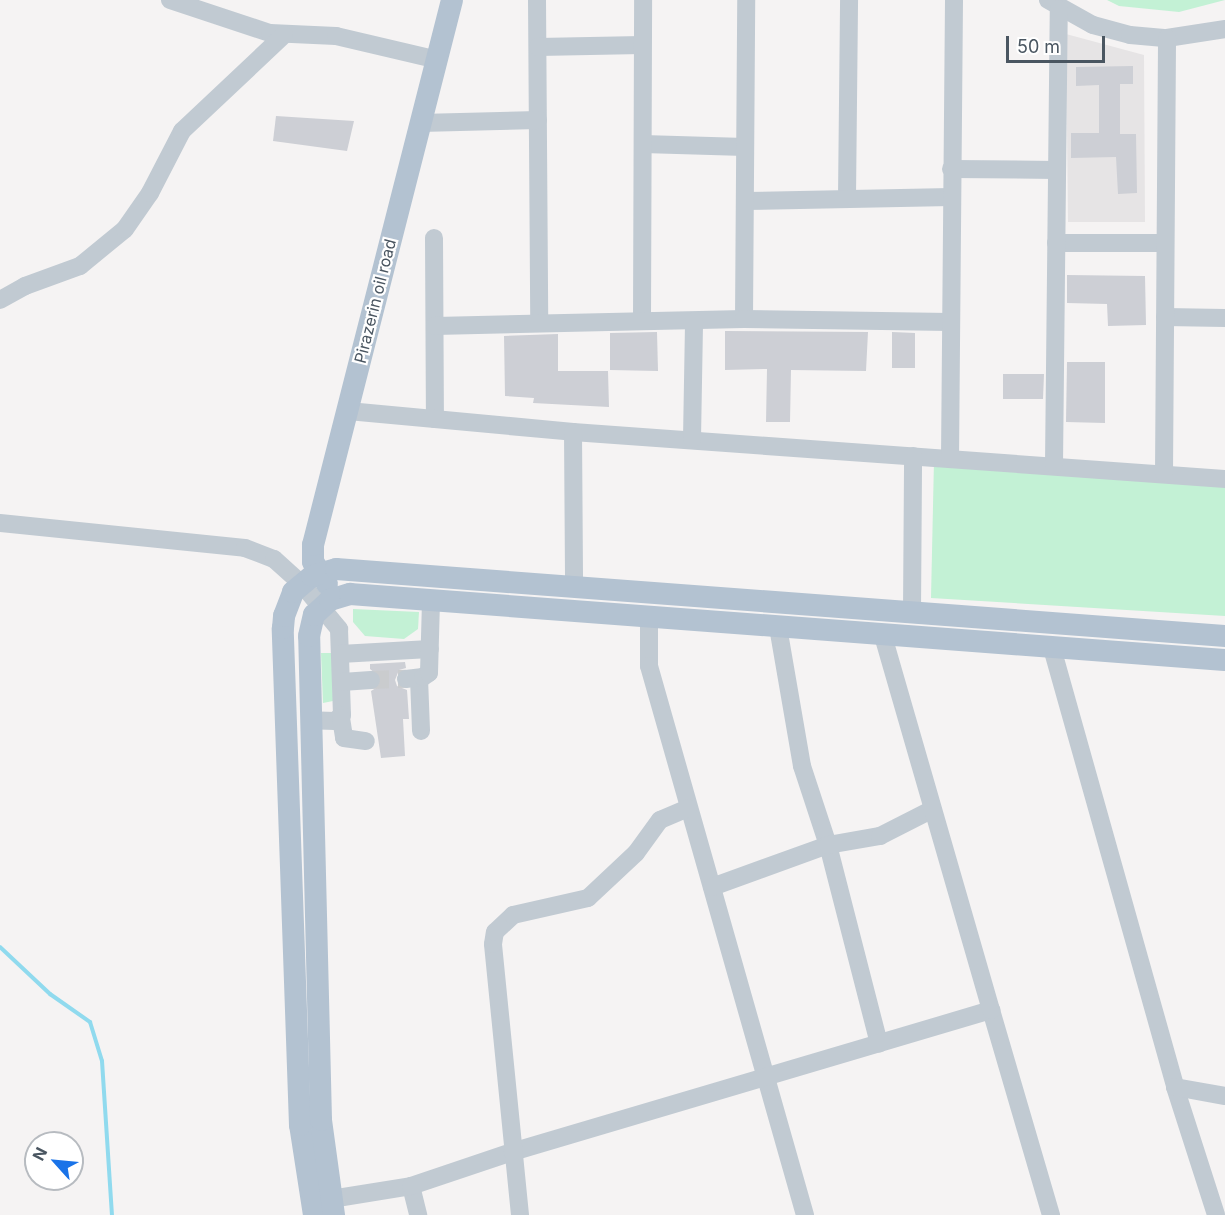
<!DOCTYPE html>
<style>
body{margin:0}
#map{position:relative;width:1225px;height:1215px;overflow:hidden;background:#f5f3f3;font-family:Inter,sans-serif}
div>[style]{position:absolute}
.education>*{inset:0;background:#e6e4e5}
.green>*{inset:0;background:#c3f1d5}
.stream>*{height:4px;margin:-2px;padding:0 2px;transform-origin:2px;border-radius:2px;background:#90daee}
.building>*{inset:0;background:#cdcfd5}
.minor-tunnel>*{height:18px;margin-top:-9px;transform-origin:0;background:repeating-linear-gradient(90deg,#caccce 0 18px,transparent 0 27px)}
.minor>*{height:18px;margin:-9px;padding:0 9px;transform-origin:9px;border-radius:9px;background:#c1cad2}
.major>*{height:22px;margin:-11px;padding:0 11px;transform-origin:11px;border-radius:11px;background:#b3c2d1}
span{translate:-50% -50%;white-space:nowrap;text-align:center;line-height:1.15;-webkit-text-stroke:4.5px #fff;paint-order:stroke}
.street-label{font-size:16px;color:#4a5661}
.north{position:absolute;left:24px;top:1131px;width:60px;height:60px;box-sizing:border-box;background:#fff;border:2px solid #b7bbc0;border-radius:50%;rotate:297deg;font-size:16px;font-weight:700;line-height:24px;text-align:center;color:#4a5661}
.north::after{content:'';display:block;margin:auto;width:21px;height:27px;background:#1a73e8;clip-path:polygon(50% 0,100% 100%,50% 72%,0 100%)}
.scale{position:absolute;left:1006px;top:36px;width:99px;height:27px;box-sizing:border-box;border:3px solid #4a5661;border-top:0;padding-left:8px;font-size:18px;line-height:21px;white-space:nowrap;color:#4a5661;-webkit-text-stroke:4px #fff;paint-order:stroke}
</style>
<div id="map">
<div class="education">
<i style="clip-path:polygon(1066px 34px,1144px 55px,1145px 222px,1068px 222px)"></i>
</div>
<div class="green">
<i style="clip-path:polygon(1107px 0,1225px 0,1179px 12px,1119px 6px)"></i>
<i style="clip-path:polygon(934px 460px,1225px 477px,1225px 616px,931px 598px)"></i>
<i style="clip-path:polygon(353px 609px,419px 612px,418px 629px,404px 639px,365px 636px,353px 622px)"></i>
<i style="clip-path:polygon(321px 653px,332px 653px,333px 701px,323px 703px)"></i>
</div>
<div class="stream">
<i style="left:0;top:947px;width:69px;rotate:43.2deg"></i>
<i style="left:50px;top:994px;width:49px;rotate:35deg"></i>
<i style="left:90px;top:1022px;width:41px;rotate:72.9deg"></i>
<i style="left:102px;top:1061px;width:154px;rotate:86.3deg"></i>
</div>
<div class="building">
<i style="clip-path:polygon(1133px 66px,1133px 84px,1120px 84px,1120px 134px,1136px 134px,1137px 193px,1118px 194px,1116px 157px,1071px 158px,1071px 133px,1099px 133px,1099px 85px,1076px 86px,1076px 67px)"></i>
<i style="clip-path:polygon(276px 116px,354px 121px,347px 151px,273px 141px)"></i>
<i style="clip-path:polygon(1067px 275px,1145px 276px,1146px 325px,1108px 326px,1107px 304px,1067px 303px)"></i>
<i style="clip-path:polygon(725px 331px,868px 332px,866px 371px,791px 370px,790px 422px,766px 422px,767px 369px,725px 370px)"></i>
<i style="clip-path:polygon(657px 332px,658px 371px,610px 370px,610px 333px)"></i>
<i style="clip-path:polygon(892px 332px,915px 333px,915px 368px,892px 368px)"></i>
<i style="clip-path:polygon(558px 334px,558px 371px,608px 371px,609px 407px,533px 403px,534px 398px,505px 396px,504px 336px)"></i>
<i style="clip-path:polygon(1067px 362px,1105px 362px,1105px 423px,1066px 422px)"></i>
<i style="clip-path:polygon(1003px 374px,1044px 374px,1043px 399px,1003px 399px)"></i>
<i style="clip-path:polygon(405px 662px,406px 668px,399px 670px,395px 680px,397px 686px,407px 690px,409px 719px,403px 719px,405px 756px,381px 758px,371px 691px,381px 685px,382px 679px,370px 669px,370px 664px)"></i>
</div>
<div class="minor-tunnel">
<i style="left:371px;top:680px;width:35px;rotate:-2deg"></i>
</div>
<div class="minor">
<i style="left:170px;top:0;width:105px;rotate:18.3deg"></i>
<i style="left:270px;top:33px;width:66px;rotate:2.6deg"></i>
<i style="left:336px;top:36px;width:105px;rotate:13.2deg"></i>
<i style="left:537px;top:0;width:322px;rotate:89.6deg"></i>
<i style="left:1048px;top:0;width:51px;rotate:29.1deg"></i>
<i style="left:1093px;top:25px;width:38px;rotate:15deg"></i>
<i style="left:1130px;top:35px;width:37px;rotate:5deg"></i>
<i style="left:1167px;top:38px;width:59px;rotate:-8.8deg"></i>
<i style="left:538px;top:47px;width:104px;rotate:-1.1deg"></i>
<i style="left:420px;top:123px;width:118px;rotate:-1.5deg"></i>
<i style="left:643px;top:144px;width:102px;rotate:1.7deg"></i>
<i style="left:951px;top:169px;width:105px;rotate:0.5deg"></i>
<i style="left:847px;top:197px;width:197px;rotate:-89.4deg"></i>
<i style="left:745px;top:201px;width:206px;rotate:-1.1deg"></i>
<i style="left:434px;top:238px;width:181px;rotate:89.7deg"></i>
<i style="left:1056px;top:243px;width:109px"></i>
<i style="left:0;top:300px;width:29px;rotate:-29deg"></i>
<i style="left:25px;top:286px;width:59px;rotate:-20deg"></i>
<i style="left:80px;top:266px;width:58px;rotate:-39.4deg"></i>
<i style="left:125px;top:229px;width:44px;rotate:-55.2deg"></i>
<i style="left:150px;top:193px;width:70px;rotate:-62.7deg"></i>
<i style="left:182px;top:131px;width:140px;rotate:-43.3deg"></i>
<i style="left:1165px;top:317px;width:60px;rotate:1deg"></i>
<i style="left:744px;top:319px;width:319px;rotate:-89.6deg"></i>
<i style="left:642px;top:320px;width:320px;rotate:-89.8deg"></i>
<i style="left:435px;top:326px;width:309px;rotate:-1.3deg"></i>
<i style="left:744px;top:319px;width:206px;rotate:0.8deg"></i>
<i style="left:348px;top:411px;width:226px;rotate:5.3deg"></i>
<i style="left:573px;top:432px;width:654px;rotate:4.12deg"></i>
<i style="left:573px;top:432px;width:155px;rotate:89.6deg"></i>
<i style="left:692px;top:439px;width:118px;rotate:-89deg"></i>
<i style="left:950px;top:459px;width:459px;rotate:-89.5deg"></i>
<i style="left:1054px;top:465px;width:456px;rotate:-89.4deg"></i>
<i style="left:1164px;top:473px;width:435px;rotate:-89.6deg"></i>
<i style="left:0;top:523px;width:246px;rotate:5.8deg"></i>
<i style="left:245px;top:548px;width:31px;rotate:21deg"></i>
<i style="left:274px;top:559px;width:36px;rotate:42deg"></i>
<i style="left:301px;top:583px;width:60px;rotate:50.4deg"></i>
<i style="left:339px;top:629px;width:86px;rotate:88deg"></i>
<i style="left:342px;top:715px;width:9px;rotate:139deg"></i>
<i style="left:335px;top:721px;width:24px;rotate:-178deg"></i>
<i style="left:912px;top:612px;width:156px;rotate:-89.6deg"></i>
<i style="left:649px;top:617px;width:49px;rotate:90deg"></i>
<i style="left:649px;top:666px;width:571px;rotate:74.14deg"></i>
<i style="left:778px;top:627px;width:141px;rotate:80.2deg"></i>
<i style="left:802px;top:766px;width:83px;rotate:71.8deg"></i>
<i style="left:828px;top:845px;width:205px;rotate:75.6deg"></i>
<i style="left:1052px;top:648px;width:456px;rotate:74.3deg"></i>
<i style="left:1175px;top:1087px;width:134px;rotate:72.2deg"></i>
<i style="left:340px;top:654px;width:90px;rotate:-3.2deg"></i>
<i style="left:419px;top:678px;width:53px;rotate:87.8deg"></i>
<i style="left:406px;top:679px;width:17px;rotate:-7deg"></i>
<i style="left:423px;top:677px;width:7px;rotate:-34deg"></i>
<i style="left:429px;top:673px;width:73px;rotate:-88.4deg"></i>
<i style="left:342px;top:682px;width:29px;rotate:-4deg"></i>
<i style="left:341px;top:718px;width:20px;rotate:81deg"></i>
<i style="left:344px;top:738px;width:22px;rotate:8deg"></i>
<i style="left:712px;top:887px;width:123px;rotate:-19.9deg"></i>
<i style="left:828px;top:845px;width:53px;rotate:-9.8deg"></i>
<i style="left:880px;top:836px;width:59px;rotate:-27deg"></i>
<i style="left:991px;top:1010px;width:214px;rotate:73.7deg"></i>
<i style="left:1175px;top:1087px;width:51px;rotate:10.2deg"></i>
<i style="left:411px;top:1186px;width:30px;rotate:76deg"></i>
<i style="left:331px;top:1199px;width:81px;rotate:-9.2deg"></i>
<i style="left:411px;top:1186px;width:107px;rotate:-18.6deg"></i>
<i style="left:512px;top:1152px;width:500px;rotate:-16.5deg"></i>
<i style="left:991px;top:1010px;width:389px;rotate:-106.1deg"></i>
<i style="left:520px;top:1215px;width:272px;rotate:-95.7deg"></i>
<i style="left:493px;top:944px;width:12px;rotate:-81deg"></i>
<i style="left:495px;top:932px;width:25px;rotate:-43deg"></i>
<i style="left:513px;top:915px;width:77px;rotate:-12.8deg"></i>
<i style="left:588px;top:898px;width:66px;rotate:-43.2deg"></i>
<i style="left:636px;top:853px;width:41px;rotate:-54deg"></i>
<i style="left:660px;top:820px;width:30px;rotate:-23deg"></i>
</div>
<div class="major">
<i style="left:327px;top:584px;width:26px;rotate:-122deg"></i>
<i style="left:313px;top:562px;width:17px;rotate:-90deg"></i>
<i style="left:313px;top:545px;width:562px;rotate:-75.69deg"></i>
<i style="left:314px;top:1215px;width:91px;rotate:-98.8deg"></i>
<i style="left:300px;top:1125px;width:497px;rotate:-92deg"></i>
<i style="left:283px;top:628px;width:12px;rotate:-85deg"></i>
<i style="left:284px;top:616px;width:26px;rotate:-69deg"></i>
<i style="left:293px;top:592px;width:25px;rotate:-40deg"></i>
<i style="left:312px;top:576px;width:25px;rotate:-16deg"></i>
<i style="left:336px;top:569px;width:892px;rotate:4.31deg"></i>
<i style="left:334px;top:1215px;width:96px;rotate:-97.8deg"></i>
<i style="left:321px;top:1120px;width:484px;rotate:-91.4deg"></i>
<i style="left:309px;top:636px;width:22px;rotate:-77deg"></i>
<i style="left:314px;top:615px;width:22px;rotate:-43deg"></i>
<i style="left:330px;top:600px;width:21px;rotate:-17deg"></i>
<i style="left:350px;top:594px;width:877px;rotate:4.31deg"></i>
</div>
<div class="street-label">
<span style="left:375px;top:301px;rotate:-76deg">Pirazerin oil road</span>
</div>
<div class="north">N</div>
<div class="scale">50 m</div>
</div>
